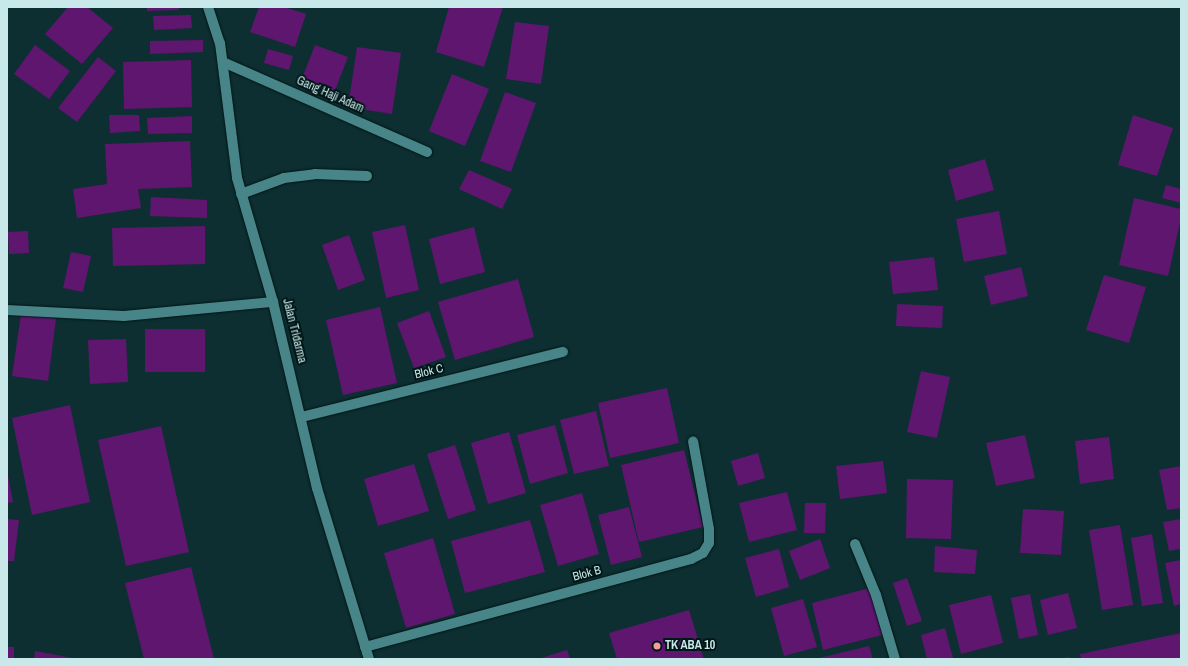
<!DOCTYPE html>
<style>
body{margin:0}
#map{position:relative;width:1188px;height:666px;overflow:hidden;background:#0d2f31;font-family:"Archivo Narrow",sans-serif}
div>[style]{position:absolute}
.building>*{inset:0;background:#5f166f}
.roads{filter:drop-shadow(0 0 1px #031516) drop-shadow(0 0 1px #031516)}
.minor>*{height:10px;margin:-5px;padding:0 5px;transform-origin:5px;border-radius:5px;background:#478588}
.tertiary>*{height:10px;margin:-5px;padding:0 5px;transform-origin:5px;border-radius:5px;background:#478588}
.dots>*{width:11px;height:11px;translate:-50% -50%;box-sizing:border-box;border:2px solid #001617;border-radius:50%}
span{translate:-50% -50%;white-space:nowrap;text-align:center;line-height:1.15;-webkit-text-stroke:4px #001617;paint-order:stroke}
.street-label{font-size:12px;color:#c9e8e9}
.poi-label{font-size:12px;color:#c9e8e9;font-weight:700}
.left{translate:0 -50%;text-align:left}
.frame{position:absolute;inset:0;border:8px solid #c9e8e9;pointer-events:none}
</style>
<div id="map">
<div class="building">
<i style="clip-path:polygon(68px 7px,87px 7px,113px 28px,82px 64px,45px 34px)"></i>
<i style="clip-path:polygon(147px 7px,179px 7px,179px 10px,147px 11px)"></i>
<i style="clip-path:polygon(259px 7px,284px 7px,306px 14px,295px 47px,250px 32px)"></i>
<i style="clip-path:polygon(449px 7px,503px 7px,484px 67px,436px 52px)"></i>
<i style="clip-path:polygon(191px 15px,192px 28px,154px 30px,153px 16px)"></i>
<i style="clip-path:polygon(515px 22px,549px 26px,541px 84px,506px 79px)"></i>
<i style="clip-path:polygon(203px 40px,203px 52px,150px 54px,150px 41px)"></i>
<i style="clip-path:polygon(35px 45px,70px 71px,49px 99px,14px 74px)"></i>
<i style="clip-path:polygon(315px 45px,348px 57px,334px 93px,301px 81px)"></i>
<i style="clip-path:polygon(357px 47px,401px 53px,392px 114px,348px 107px)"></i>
<i style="clip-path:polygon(268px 49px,293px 56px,289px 70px,264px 63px)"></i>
<i style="clip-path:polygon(98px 57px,116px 71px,77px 122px,58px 108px)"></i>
<i style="clip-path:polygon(191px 60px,192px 107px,124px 109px,123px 62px)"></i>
<i style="clip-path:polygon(452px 74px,489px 89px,465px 146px,429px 131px)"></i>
<i style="clip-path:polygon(505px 92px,536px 103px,511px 172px,480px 161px)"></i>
<i style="clip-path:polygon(109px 115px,139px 115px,140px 131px,110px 133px)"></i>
<i style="clip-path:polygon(1133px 115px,1173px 128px,1157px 176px,1118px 165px)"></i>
<i style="clip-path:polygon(192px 116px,192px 133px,148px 134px,147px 118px)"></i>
<i style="clip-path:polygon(190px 141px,192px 187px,138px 189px,141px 208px,77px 218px,73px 189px,107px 184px,105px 144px)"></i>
<i style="clip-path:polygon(985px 159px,994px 190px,956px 201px,948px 170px)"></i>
<i style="clip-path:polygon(469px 170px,512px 189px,502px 209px,459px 189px)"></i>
<i style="clip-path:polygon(1166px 185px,1181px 189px,1181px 203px,1162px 198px)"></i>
<i style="clip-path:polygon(151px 197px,207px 200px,207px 218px,150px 216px)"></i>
<i style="clip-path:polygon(1134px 198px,1181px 209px,1181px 218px,1168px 276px,1119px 265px)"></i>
<i style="clip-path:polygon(999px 211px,1007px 254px,964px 262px,956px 219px)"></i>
<i style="clip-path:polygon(405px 225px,419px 290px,386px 298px,372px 232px)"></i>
<i style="clip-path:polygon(205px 226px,205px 264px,113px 266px,112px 228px)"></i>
<i style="clip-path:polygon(474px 227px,485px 272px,440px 284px,429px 239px)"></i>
<i style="clip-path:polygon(28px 231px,29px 253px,9px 254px,8px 232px)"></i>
<i style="clip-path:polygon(349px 235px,365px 280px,338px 290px,322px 245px)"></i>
<i style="clip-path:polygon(71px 252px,91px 256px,83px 292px,63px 288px)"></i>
<i style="clip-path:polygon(934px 257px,938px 290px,893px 294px,889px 262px)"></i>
<i style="clip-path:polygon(1021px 267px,1028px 296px,991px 305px,984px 276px)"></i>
<i style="clip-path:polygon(1104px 275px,1146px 287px,1129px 343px,1086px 330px)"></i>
<i style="clip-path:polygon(518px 279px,534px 337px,455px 360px,438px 302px)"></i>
<i style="clip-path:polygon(897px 304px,943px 306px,942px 328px,896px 326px)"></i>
<i style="clip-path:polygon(380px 307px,397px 383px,343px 395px,326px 320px)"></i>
<i style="clip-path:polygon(429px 311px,446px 357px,414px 368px,397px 323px)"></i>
<i style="clip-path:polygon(21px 314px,56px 319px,48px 381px,12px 376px)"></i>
<i style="clip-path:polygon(145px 329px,205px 329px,205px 372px,145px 372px)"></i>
<i style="clip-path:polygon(126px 339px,128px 382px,90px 384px,88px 340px)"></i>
<i style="clip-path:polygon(921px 371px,950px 377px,937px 438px,907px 432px)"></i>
<i style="clip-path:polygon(667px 388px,679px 443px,610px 458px,598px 403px)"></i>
<i style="clip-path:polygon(70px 405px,90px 502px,32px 515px,12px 418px)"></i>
<i style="clip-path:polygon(596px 411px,609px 466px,574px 474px,560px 420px)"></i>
<i style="clip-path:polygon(555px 425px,568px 473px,530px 484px,517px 435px)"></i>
<i style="clip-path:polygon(161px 426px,189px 552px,126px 566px,98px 440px)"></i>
<i style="clip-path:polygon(509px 432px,526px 493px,488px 504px,471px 443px)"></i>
<i style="clip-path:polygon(1025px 435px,1035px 478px,996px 486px,986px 443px)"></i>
<i style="clip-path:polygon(1109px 437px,1114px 479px,1080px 484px,1075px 441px)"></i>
<i style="clip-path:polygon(455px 445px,476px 510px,448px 519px,427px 454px)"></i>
<i style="clip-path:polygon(684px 450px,703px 527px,639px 542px,621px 465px)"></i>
<i style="clip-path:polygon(758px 453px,765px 478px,738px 486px,731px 461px)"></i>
<i style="clip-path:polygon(883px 461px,887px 493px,840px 499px,836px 466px)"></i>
<i style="clip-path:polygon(414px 464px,429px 511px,378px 526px,364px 479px)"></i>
<i style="clip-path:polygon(1181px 466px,1181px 508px,1167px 510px,1159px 470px)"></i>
<i style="clip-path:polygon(7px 470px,13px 502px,7px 503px)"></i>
<i style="clip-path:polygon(907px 479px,953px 480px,951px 539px,906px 538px)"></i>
<i style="clip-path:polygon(787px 492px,797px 530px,749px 542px,739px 503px)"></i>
<i style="clip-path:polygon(582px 493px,599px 554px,558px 566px,540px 505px)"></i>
<i style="clip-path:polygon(805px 503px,826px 503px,825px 533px,804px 533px)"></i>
<i style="clip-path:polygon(629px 507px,642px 557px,611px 565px,598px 515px)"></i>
<i style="clip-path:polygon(1023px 509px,1064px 511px,1061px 555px,1020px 553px)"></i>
<i style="clip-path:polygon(7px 519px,19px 520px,14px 561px,7px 561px)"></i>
<i style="clip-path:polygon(1181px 519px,1181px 549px,1169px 551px,1163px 522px)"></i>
<i style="clip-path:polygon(530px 520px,545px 572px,465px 593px,451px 541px)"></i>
<i style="clip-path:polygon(1120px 525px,1133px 605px,1102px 610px,1089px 530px)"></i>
<i style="clip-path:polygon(1152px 534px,1163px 603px,1142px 606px,1131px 538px)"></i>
<i style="clip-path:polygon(433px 538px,455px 614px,406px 628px,384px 553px)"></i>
<i style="clip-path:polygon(820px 539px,830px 568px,800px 580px,789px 551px)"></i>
<i style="clip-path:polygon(935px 546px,977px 550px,975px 574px,934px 572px)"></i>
<i style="clip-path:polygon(779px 549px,789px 587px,756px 597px,745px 558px)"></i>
<i style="clip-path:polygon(1181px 560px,1181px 604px,1174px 606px,1165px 563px)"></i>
<i style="clip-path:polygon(191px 567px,214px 659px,144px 659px,125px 583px)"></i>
<i style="clip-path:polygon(907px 578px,922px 621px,907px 626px,893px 583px)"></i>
<i style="clip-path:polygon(870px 588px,882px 635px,823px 650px,812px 603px)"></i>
<i style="clip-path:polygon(1068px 593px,1077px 628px,1048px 635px,1040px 600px)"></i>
<i style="clip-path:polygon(1030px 594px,1038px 635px,1019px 639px,1011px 598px)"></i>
<i style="clip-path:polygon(991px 595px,1003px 643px,961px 654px,949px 605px)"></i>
<i style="clip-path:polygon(803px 599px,817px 647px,784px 656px,771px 608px)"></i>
<i style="clip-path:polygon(689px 610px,704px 659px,617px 659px,609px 633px)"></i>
<i style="clip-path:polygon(945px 628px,953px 658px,927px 659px,921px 635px)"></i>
<i style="clip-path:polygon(1181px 633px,1181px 659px,1081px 659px,1080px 654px)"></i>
<i style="clip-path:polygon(869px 646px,873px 659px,819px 659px,819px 658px)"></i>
<i style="clip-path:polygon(7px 647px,14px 647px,14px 659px,7px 659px)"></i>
<i style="clip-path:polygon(567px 650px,570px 659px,538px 659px)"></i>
<i style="clip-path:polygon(35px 651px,73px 658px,73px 659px,34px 659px)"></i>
<i style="clip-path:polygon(1070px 657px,1070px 659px,1060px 659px,1060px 658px)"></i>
</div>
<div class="roads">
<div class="minor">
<i style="left:223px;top:62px;width:223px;rotate:23.8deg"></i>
<i style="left:241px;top:194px;width:46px;rotate:-20.4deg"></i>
<i style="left:284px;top:178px;width:31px;rotate:-7deg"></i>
<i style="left:315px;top:174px;width:52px;rotate:2.2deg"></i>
<i style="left:7px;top:310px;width:117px;rotate:2.9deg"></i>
<i style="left:124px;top:316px;width:150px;rotate:-5.4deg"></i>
<i style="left:302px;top:417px;width:269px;rotate:-14deg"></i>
<i style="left:855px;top:544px;width:55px;rotate:67.6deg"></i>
<i style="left:876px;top:595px;width:67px;rotate:73.5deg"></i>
<i style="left:365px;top:647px;width:338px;rotate:-15.1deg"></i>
<i style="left:691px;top:559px;width:13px;rotate:-27deg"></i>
<i style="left:703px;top:553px;width:12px;rotate:-59deg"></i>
<i style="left:709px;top:543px;width:14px;rotate:-90deg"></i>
<i style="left:709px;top:529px;width:89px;rotate:-100.3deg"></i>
</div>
<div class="tertiary">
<i style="left:208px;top:7px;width:38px;rotate:72deg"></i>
<i style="left:220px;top:43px;width:136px;rotate:82.8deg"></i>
<i style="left:237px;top:178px;width:129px;rotate:73.8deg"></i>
<i style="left:273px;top:302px;width:191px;rotate:76.7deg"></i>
<i style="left:317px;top:488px;width:179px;rotate:73.1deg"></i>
</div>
</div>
<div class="dots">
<i style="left:657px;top:646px;background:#f59b9b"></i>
</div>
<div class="street-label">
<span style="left:330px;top:95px;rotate:24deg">Gang Haji Adam</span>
<span style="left:294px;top:331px;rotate:76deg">Jalan Tridarma</span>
<span style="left:429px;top:372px;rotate:-14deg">Blok C</span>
<span style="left:587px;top:574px;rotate:-15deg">Blok B</span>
</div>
<div class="poi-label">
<span class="left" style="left:665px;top:646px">TK ABA 10</span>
</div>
<div class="frame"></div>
</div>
